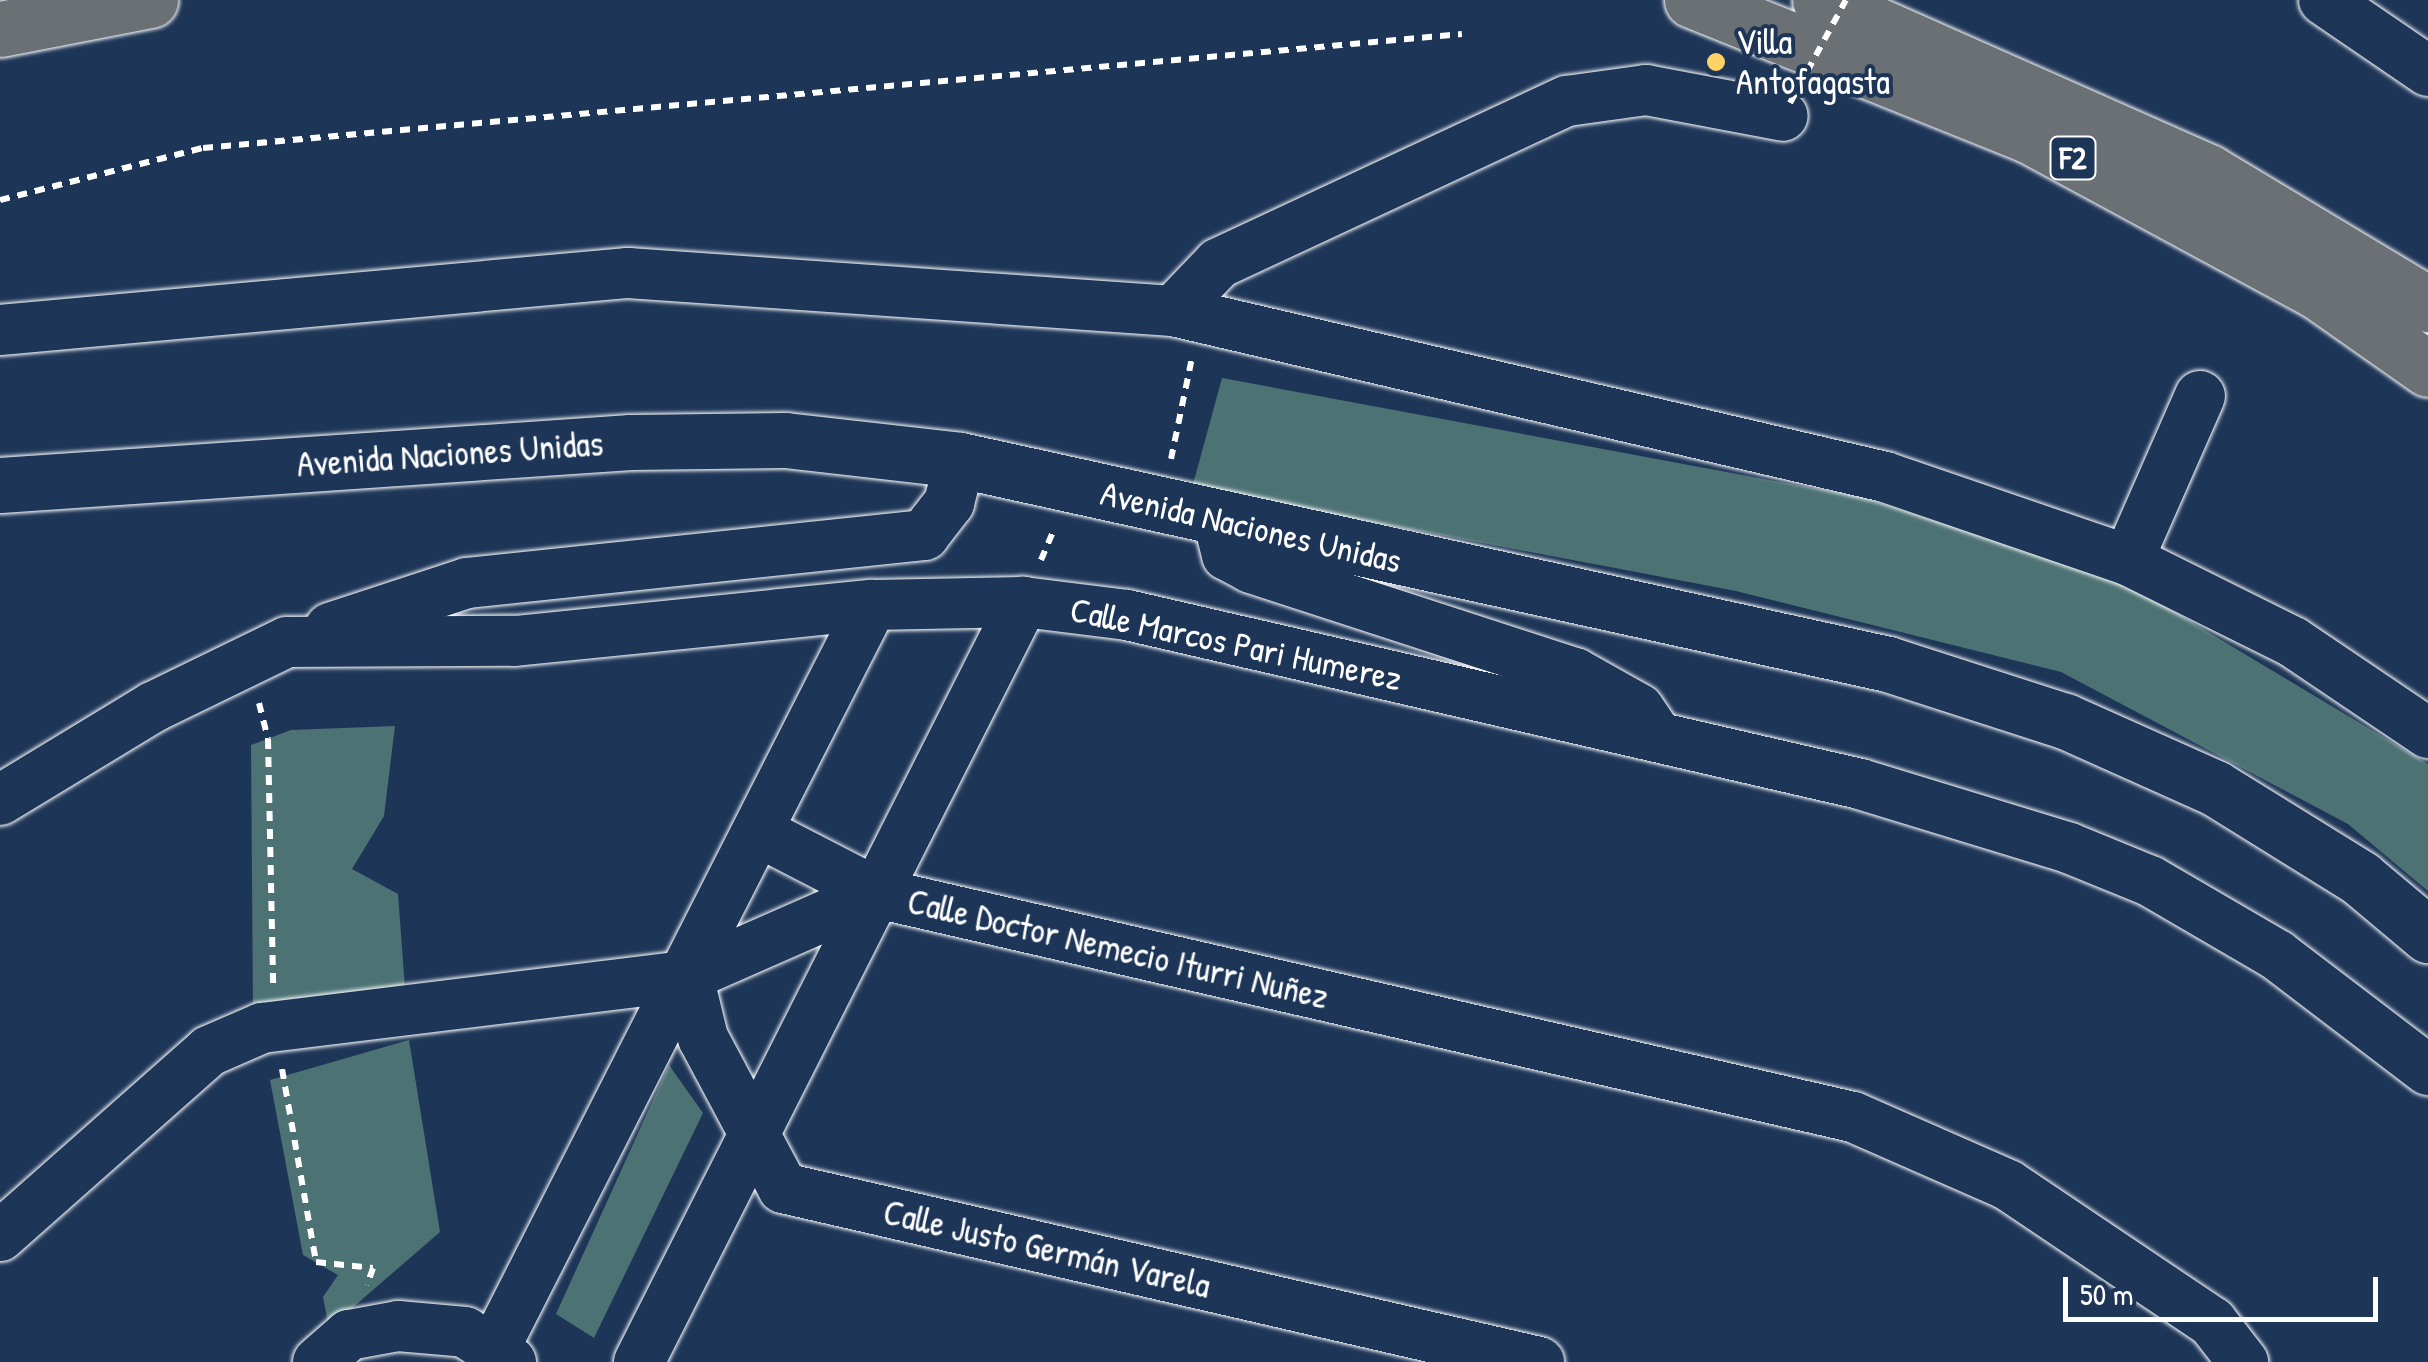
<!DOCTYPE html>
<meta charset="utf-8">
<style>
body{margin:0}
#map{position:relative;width:2428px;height:1362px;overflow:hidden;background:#1d3557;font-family:"Patrick Hand",sans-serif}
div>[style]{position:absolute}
.green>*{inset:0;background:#4d7274}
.path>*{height:6px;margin-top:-3px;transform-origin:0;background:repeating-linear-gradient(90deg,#fff 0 10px,transparent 0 18px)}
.roads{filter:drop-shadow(0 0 2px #fff) drop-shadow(0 0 2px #fff)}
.minor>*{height:50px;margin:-25px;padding:0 25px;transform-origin:25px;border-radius:25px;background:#1d3557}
.tertiary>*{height:55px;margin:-27.5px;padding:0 27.5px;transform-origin:27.5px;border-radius:27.5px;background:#1d3557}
.motorway>*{height:55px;margin:-27.5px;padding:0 27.5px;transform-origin:27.5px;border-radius:27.5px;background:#6a7074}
.path-bridge>*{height:6px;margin-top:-3px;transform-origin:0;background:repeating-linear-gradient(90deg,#fff 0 10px,transparent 0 18px)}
.dots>*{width:28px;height:28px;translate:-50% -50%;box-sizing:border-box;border:5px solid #1d3557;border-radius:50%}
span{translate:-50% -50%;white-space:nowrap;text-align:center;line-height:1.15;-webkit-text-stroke:8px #1d3557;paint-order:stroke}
.shield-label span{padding:2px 8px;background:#1d3557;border:2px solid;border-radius:8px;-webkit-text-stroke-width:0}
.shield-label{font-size:32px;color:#fff;font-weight:700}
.poi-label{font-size:35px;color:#fff}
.left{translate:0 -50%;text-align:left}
.street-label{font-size:35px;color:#fff}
.scale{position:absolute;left:2063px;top:1277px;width:315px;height:45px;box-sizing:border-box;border:5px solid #fff;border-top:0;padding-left:12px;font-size:30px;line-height:35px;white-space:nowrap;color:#fff;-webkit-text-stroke:8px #1d3557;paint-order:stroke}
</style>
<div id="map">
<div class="green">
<i style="clip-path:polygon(1222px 378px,1861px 497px,2128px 584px,2428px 764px,2428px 891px,2348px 824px,2061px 672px,1736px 591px,1192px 488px)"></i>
<i style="clip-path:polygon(395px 726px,384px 816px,352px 869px,398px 894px,405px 988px,253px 1016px,251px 745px,291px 730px)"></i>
<i style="clip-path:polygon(409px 1040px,440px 1232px,329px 1328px,323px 1297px,338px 1275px,303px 1255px,270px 1080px)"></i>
<i style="clip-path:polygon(669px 1065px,703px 1113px,594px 1338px,556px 1314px)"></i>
</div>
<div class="path">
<i style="left:0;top:200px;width:210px;rotate:-14.4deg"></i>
<i style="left:203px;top:148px;width:1264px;rotate:-5.17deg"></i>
<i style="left:1171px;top:459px;width:103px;rotate:-78.3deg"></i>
<i style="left:1041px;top:560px;width:33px;rotate:-67deg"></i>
<i style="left:259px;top:703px;width:37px;rotate:76deg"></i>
<i style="left:268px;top:739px;width:245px;rotate:88.8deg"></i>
<i style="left:282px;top:1069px;width:196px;rotate:80deg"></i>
<i style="left:316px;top:1262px;width:57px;rotate:6deg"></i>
<i style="left:373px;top:1268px;width:18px;rotate:109deg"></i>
</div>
<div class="roads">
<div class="minor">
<i style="left:2324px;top:0;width:126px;rotate:34.3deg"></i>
<i style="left:1173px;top:311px;width:66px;rotate:-46.2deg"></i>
<i style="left:1219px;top:263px;width:384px;rotate:-25deg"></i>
<i style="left:1567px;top:101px;width:80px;rotate:-7.9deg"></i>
<i style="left:1646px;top:90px;width:139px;rotate:10.7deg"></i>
<i style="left:0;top:330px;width:631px;rotate:-5.19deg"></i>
<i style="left:628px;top:273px;width:546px;rotate:3.99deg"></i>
<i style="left:1173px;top:311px;width:731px;rotate:13.12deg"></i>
<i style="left:1885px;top:477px;width:257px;rotate:18.9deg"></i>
<i style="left:2128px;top:560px;width:184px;rotate:26.4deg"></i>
<i style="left:2293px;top:642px;width:163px;rotate:34deg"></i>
<i style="left:1219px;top:523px;width:33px;rotate:76deg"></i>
<i style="left:1227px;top:555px;width:27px;rotate:28deg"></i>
<i style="left:1251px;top:568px;width:341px;rotate:18deg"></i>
<i style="left:1575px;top:673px;width:73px;rotate:29.4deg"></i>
<i style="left:1639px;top:709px;width:34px;rotate:56deg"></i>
<i style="left:2128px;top:560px;width:179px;rotate:-66.3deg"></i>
<i style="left:330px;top:628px;width:144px;rotate:-18.2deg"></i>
<i style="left:467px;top:583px;width:460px;rotate:-6deg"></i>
<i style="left:924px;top:535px;width:41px;rotate:-52deg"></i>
<i style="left:949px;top:503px;width:44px;rotate:-75.7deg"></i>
<i style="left:0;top:800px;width:179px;rotate:-31.3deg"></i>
<i style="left:153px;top:707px;width:149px;rotate:-25.9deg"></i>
<i style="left:287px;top:642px;width:228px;rotate:-0.3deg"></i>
<i style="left:515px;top:641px;width:359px;rotate:-5.8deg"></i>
<i style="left:872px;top:605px;width:151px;rotate:-1.1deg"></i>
<i style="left:1023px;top:602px;width:105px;rotate:7.1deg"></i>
<i style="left:1127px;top:615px;width:752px;rotate:12.98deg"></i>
<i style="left:1860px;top:784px;width:219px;rotate:17deg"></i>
<i style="left:2069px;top:848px;width:87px;rotate:22.2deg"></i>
<i style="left:2150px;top:881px;width:147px;rotate:30.2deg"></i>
<i style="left:2277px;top:955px;width:190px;rotate:37.3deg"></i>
<i style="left:761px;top:833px;width:131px;rotate:27.3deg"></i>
<i style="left:877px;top:893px;width:1001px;rotate:12.93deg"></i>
<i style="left:1853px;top:1117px;width:169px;rotate:23.7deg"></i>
<i style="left:2008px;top:1185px;width:246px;rotate:33.9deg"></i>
<i style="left:2212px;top:1322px;width:51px;rotate:52.2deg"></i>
<i style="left:688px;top:976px;width:64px;rotate:76.4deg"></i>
<i style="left:703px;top:1038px;width:170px;rotate:61.9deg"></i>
<i style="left:783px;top:1188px;width:776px;rotate:12.96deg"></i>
<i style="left:0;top:1236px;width:279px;rotate:-41.5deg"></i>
<i style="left:209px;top:1051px;width:58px;rotate:-23.5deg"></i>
<i style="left:262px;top:1028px;width:429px;rotate:-7deg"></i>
<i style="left:688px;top:976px;width:206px;rotate:-23.7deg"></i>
<i style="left:495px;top:1347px;width:832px;rotate:-63.07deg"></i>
<i style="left:318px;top:1362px;width:41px;rotate:-41.1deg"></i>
<i style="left:349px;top:1335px;width:50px;rotate:-10.4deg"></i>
<i style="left:398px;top:1326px;width:67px;rotate:5.1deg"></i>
<i style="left:465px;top:1332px;width:55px;rotate:33.1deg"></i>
<i style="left:639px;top:1362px;width:852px;rotate:-63.19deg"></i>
</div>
<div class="tertiary">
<i style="left:0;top:485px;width:632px;rotate:-3.9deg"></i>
<i style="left:631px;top:442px;width:154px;rotate:-0.7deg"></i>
<i style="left:785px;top:440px;width:176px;rotate:6.5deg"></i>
<i style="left:960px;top:460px;width:950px;rotate:12.4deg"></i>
<i style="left:1888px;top:664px;width:186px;rotate:17.9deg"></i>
<i style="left:2065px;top:721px;width:164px;rotate:24.1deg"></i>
<i style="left:2215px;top:788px;width:171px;rotate:31.8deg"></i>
<i style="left:2360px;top:878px;width:89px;rotate:40deg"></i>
</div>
<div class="motorway">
<i style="left:1692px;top:0;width:364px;rotate:21.9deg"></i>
<i style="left:2030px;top:136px;width:330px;rotate:28.4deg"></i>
<i style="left:2320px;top:293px;width:132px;rotate:35.1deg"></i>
<i style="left:1820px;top:0;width:424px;rotate:23.9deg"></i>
<i style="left:2208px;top:172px;width:257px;rotate:31deg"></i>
<i style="left:0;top:29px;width:153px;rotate:-10.9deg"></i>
</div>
</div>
<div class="path-bridge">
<i style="left:1790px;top:103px;width:117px;rotate:-61.5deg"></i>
</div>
<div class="dots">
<i style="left:1716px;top:62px;background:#ffd166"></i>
</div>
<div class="shield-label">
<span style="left:2073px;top:158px">F2</span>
</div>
<div class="poi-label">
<span class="left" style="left:1736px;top:62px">Villa<br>Antofagasta</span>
</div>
<div class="street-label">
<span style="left:450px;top:454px;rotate:-4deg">Avenida Naciones Unidas</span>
<span style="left:1251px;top:527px;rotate:13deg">Avenida Naciones Unidas</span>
<span style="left:1236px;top:644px;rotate:12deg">Calle Marcos Pari Humerez</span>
<span style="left:1118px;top:949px;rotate:13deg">Calle Doctor Nemecio Iturri Nuñez</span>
<span style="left:1047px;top:1249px;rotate:13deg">Calle Justo Germán Varela</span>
</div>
<div class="scale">50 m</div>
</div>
